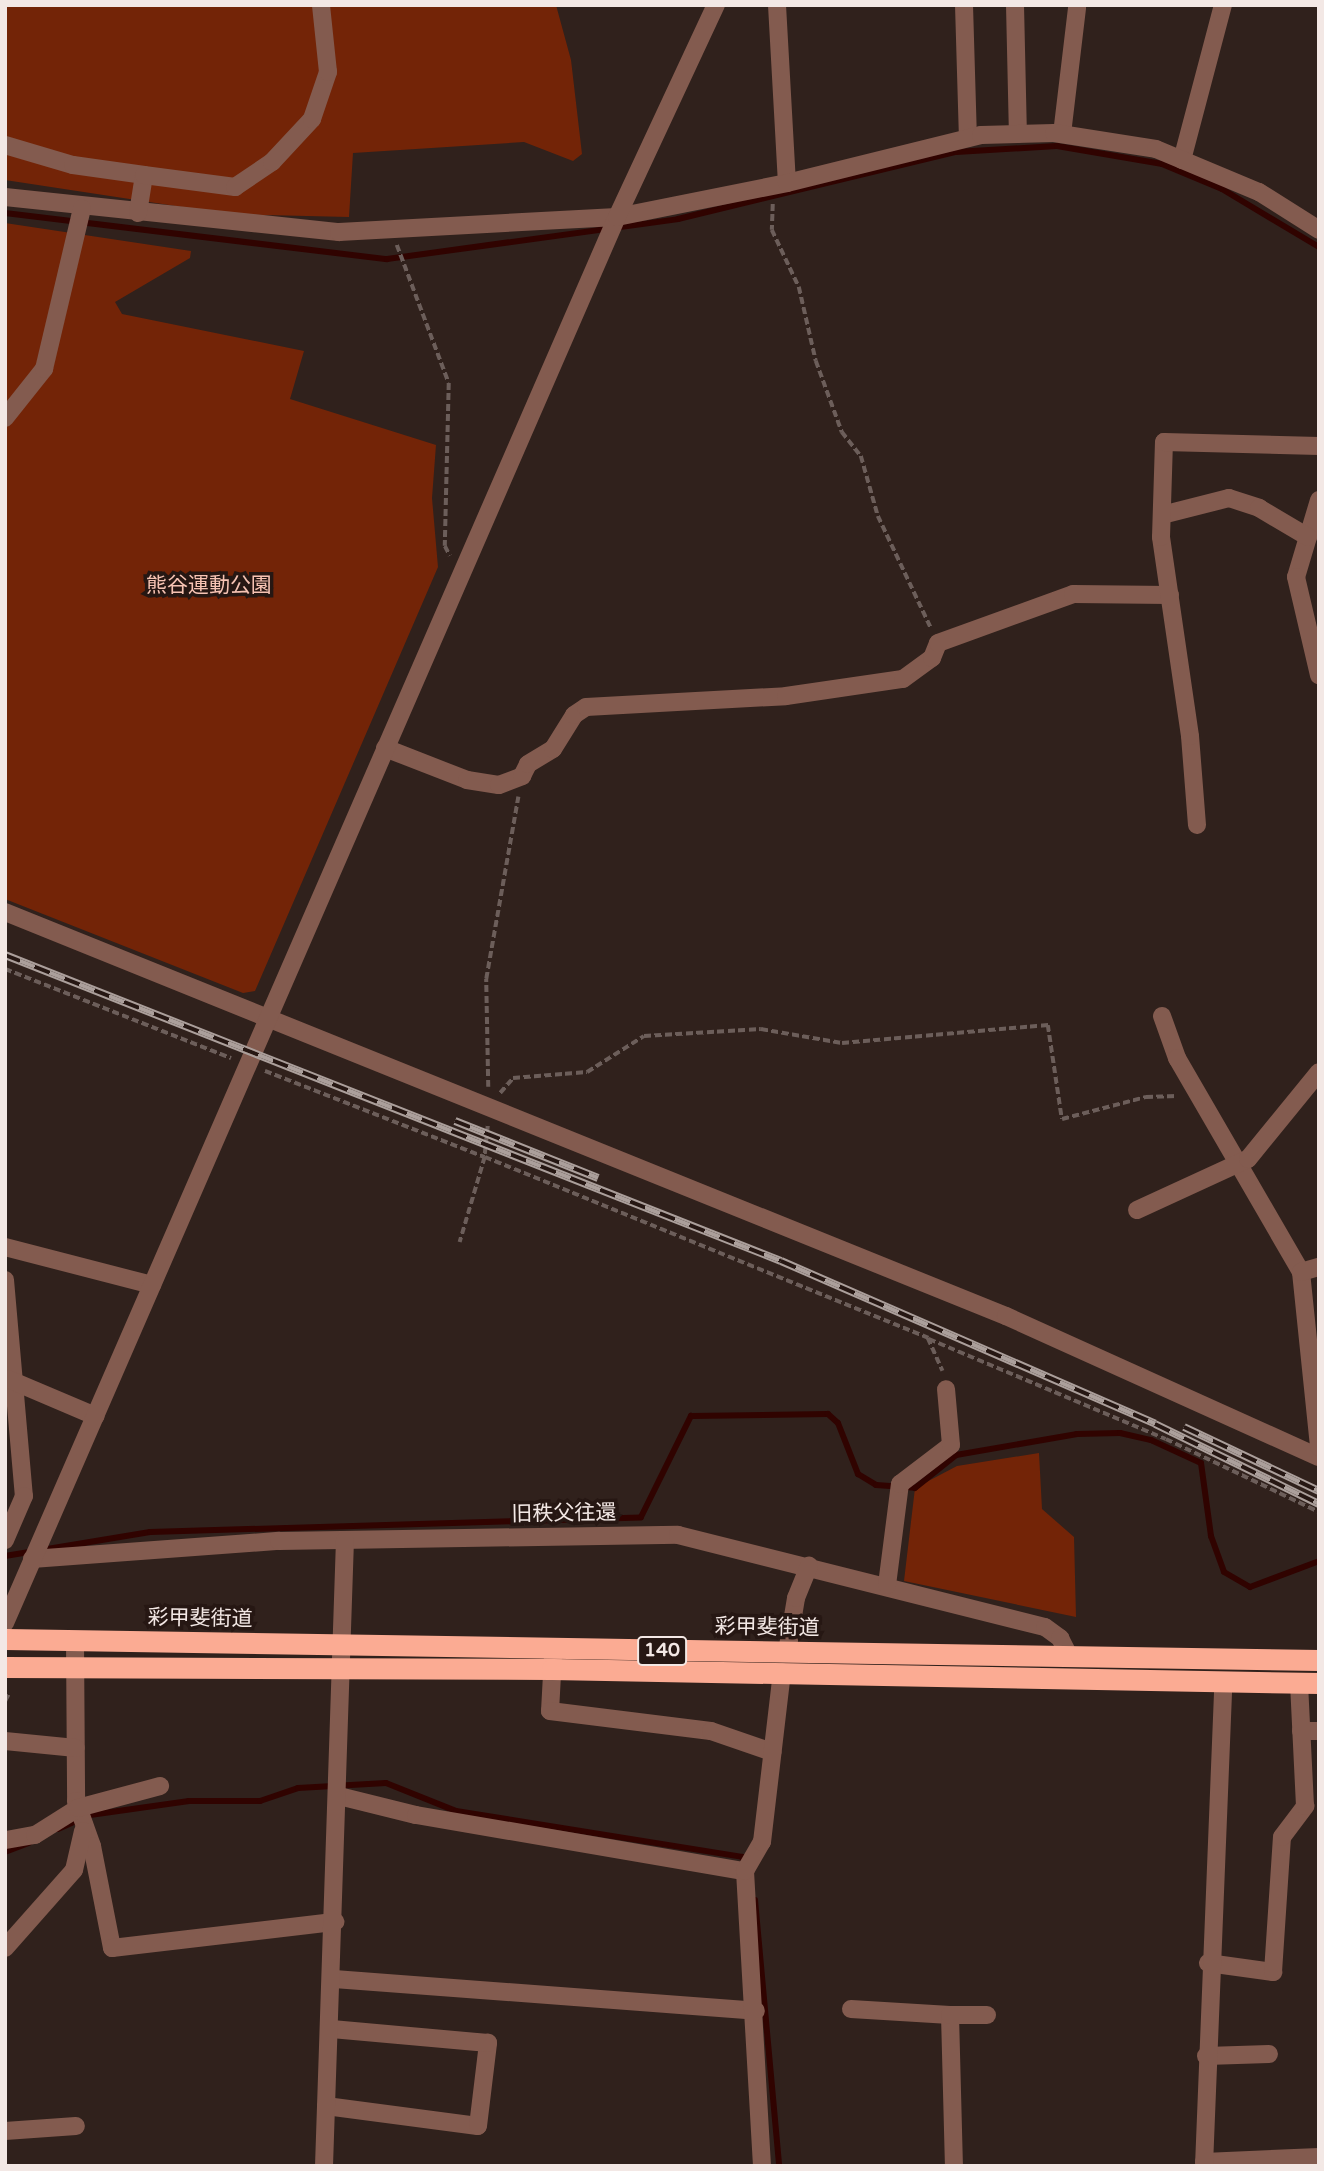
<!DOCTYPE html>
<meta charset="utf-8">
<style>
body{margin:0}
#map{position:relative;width:1324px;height:2171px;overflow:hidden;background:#30211c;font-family:"Varela Round","Noto Sans JP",sans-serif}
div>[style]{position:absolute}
.green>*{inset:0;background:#732407}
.stream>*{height:6px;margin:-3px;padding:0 3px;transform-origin:3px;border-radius:3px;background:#300300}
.path>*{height:3.5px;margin-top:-1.75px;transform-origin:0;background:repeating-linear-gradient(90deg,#6c5e5a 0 7px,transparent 0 10.5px)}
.minor>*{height:18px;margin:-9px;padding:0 9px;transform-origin:9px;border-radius:9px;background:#835b4f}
.highway>*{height:21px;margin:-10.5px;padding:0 10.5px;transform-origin:10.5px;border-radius:10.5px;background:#fbab93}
.rail>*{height:8px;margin-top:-4px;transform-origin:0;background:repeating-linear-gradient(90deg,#261713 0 16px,#ab9f9b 0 32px);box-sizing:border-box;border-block:2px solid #ab9f9b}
span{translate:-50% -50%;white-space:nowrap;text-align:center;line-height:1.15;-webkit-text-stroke:7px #261713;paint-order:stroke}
.shield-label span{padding:2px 5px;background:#261713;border:2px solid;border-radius:5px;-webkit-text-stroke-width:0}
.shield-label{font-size:19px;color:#f3e8e5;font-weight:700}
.park-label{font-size:21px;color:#f6c3b3}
.street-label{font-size:21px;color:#f3e8e5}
.frame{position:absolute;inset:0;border:7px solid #f3e8e5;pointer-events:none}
</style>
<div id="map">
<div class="green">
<i style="clip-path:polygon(5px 5px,556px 5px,571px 60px,582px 154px,573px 161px,524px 142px,353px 153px,349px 217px,228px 214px,5px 180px)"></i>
<i style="clip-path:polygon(5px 223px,191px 251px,190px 258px,115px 302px,122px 314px,304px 351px,290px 399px,436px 445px,432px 498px,438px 567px,255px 991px,243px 993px,5px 899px)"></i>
<i style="clip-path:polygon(1039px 1453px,1042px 1509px,1074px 1537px,1076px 1617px,904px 1581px,915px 1488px,957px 1466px)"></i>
</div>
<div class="stream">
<i style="left:5px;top:213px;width:385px;rotate:6.9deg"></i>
<i style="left:387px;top:259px;width:294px;rotate:-7.8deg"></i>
<i style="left:678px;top:219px;width:286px;rotate:-13.6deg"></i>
<i style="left:956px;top:152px;width:101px;rotate:-3.4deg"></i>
<i style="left:1057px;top:146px;width:107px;rotate:9.7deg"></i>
<i style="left:1162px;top:164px;width:65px;rotate:22.6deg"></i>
<i style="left:1222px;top:189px;width:113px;rotate:30.9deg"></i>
<i style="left:5px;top:1556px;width:147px;rotate:-9.4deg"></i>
<i style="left:150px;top:1532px;width:491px;rotate:-1.7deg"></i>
<i style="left:641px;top:1517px;width:113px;rotate:-63.7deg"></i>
<i style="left:691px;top:1416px;width:137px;rotate:-0.8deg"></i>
<i style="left:828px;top:1414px;width:13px;rotate:42deg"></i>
<i style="left:838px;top:1423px;width:55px;rotate:68.6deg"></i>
<i style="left:858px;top:1474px;width:21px;rotate:31deg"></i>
<i style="left:876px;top:1485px;width:39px;rotate:4deg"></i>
<i style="left:915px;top:1488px;width:53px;rotate:-38.8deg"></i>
<i style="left:956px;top:1455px;width:123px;rotate:-9.8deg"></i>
<i style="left:1077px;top:1434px;width:43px;rotate:-1.3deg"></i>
<i style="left:1120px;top:1433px;width:32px;rotate:13deg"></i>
<i style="left:1151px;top:1440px;width:55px;rotate:24.7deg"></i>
<i style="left:1201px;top:1463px;width:74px;rotate:82.2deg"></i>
<i style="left:1211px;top:1536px;width:38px;rotate:70deg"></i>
<i style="left:1224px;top:1572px;width:30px;rotate:30deg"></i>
<i style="left:1250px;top:1587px;width:74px;rotate:-20.6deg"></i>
<i style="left:58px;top:1829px;width:35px;rotate:-24deg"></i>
<i style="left:90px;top:1815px;width:100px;rotate:-8deg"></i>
<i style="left:189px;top:1801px;width:71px"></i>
<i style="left:260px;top:1801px;width:40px;rotate:-18.9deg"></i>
<i style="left:298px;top:1788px;width:88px;rotate:-3.3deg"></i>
<i style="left:386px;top:1783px;width:75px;rotate:21.8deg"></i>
<i style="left:456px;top:1811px;width:290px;rotate:9.1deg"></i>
<i style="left:742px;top:1857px;width:7px;rotate:63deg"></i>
<i style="left:5px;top:1852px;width:26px;rotate:-21deg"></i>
<i style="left:755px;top:1900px;width:267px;rotate:84.8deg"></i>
</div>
<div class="path">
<i style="left:773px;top:204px;width:26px;rotate:92deg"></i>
<i style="left:772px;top:230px;width:63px;rotate:64.7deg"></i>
<i style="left:799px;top:287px;width:76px;rotate:77.1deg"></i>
<i style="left:816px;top:361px;width:76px;rotate:69.9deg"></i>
<i style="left:842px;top:432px;width:31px;rotate:52deg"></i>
<i style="left:861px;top:456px;width:62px;rotate:74.2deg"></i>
<i style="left:878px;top:516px;width:124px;rotate:64.7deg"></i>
<i style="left:397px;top:245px;width:147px;rotate:69.4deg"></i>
<i style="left:449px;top:383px;width:163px;rotate:91.4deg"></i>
<i style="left:445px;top:546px;width:11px;rotate:63deg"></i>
<i style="left:5px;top:969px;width:243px;rotate:21.5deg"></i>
<i style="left:265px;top:1071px;width:236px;rotate:21.4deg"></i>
<i style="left:485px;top:1157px;width:89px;rotate:106.4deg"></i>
<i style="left:488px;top:1087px;width:108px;rotate:-91.1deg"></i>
<i style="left:486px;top:979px;width:185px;rotate:-80deg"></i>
<i style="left:500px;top:1093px;width:20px;rotate:-49deg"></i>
<i style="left:513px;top:1078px;width:74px;rotate:-4.6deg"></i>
<i style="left:587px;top:1072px;width:67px;rotate:-32.3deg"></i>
<i style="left:644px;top:1036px;width:117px;rotate:-3.4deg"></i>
<i style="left:761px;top:1029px;width:82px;rotate:9.8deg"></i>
<i style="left:842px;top:1043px;width:207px;rotate:-5deg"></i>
<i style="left:1048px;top:1025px;width:95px;rotate:81.5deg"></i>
<i style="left:1062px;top:1119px;width:87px;rotate:-14.7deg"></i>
<i style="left:1146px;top:1097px;width:31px;rotate:-2deg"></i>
<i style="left:488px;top:1126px;width:31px;rotate:96deg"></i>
<i style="left:485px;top:1157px;width:479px;rotate:22.2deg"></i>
<i style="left:928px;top:1338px;width:36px;rotate:66deg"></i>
<i style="left:929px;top:1339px;width:257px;rotate:22.9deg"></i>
<i style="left:1166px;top:1439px;width:170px;rotate:25.5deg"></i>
<i style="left:5px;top:1701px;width:7px;rotate:-63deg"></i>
</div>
<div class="minor">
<i style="left:777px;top:5px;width:178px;rotate:86.8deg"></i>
<i style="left:964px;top:5px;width:133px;rotate:88.3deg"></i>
<i style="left:1015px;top:5px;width:129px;rotate:88.7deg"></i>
<i style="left:1062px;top:134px;width:127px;rotate:-83.2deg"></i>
<i style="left:5px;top:145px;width:71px;rotate:16.4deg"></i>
<i style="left:73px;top:165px;width:72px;rotate:8deg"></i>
<i style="left:1182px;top:160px;width:160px;rotate:-75.2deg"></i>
<i style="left:5px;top:197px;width:336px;rotate:6deg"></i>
<i style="left:339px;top:232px;width:278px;rotate:-3.1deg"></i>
<i style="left:617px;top:217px;width:173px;rotate:-11.3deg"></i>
<i style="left:787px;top:183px;width:200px;rotate:-13.9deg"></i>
<i style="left:981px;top:135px;width:73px;rotate:-1.6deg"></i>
<i style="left:1054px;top:133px;width:103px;rotate:8.9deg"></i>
<i style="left:1156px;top:149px;width:112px;rotate:22.7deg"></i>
<i style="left:1259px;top:192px;width:71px;rotate:32.3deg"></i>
<i style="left:138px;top:213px;width:38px;rotate:-81deg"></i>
<i style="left:144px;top:175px;width:92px;rotate:7.5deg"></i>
<i style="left:235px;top:187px;width:45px;rotate:-34deg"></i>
<i style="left:272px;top:162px;width:59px;rotate:-47.1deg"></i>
<i style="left:312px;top:119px;width:50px;rotate:-71.2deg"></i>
<i style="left:328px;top:72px;width:67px;rotate:-96deg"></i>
<i style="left:5px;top:418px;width:63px;rotate:-51.5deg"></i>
<i style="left:44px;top:369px;width:165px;rotate:-76.7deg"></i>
<i style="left:1319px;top:500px;width:80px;rotate:106.6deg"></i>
<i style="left:1296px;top:577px;width:101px;rotate:76.8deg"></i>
<i style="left:1162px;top:515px;width:69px;rotate:-14.2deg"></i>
<i style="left:1229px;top:498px;width:32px;rotate:18deg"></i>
<i style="left:1259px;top:508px;width:57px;rotate:30.6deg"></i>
<i style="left:385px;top:748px;width:88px;rotate:21.3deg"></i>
<i style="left:467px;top:780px;width:32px;rotate:9deg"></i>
<i style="left:499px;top:785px;width:25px;rotate:-21deg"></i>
<i style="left:522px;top:776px;width:13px;rotate:-63deg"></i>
<i style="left:528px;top:764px;width:29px;rotate:-31deg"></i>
<i style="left:553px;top:749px;width:40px;rotate:-58deg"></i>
<i style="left:574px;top:715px;width:14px;rotate:-34deg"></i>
<i style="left:586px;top:707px;width:200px;rotate:-3.1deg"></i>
<i style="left:786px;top:696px;width:118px;rotate:-8.3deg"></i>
<i style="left:903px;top:679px;width:36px;rotate:-36deg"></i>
<i style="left:932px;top:658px;width:16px;rotate:-68deg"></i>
<i style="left:938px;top:643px;width:144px;rotate:-19.9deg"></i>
<i style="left:1073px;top:594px;width:97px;rotate:0.6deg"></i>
<i style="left:1197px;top:825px;width:89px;rotate:-94.5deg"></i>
<i style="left:1190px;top:736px;width:201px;rotate:-98.3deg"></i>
<i style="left:1161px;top:537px;width:95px;rotate:-88.2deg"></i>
<i style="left:1164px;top:442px;width:155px;rotate:1.5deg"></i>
<i style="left:5px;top:912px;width:1079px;rotate:21.98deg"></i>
<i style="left:1006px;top:1316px;width:343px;rotate:24.3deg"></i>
<i style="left:1162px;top:1016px;width:45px;rotate:70.3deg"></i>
<i style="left:1177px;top:1058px;width:247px;rotate:59.9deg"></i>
<i style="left:1301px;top:1272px;width:176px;rotate:84.1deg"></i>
<i style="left:1137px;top:1210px;width:122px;rotate:-24.7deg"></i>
<i style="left:1248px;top:1159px;width:112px;rotate:-50.8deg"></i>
<i style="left:5px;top:1247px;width:152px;rotate:14.5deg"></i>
<i style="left:1301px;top:1272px;width:19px;rotate:-16deg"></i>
<i style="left:5px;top:1280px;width:217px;rotate:85deg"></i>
<i style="left:24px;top:1496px;width:48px;rotate:113.4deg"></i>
<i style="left:8px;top:1379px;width:95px;rotate:23deg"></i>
<i style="left:32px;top:1559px;width:248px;rotate:-4.2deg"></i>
<i style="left:279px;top:1541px;width:399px;rotate:-0.9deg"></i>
<i style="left:678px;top:1535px;width:378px;rotate:14.1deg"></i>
<i style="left:1045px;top:1627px;width:19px;rotate:36deg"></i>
<i style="left:1060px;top:1638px;width:22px;rotate:63deg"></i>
<i style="left:887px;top:1585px;width:102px;rotate:-82.7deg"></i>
<i style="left:900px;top:1484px;width:64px;rotate:-37.4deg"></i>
<i style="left:951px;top:1445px;width:56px;rotate:-95.1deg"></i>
<i style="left:5px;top:1623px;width:1533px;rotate:-66.48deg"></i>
<i style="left:617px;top:217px;width:234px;rotate:-65deg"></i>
<i style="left:75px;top:1641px;width:160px;rotate:89.6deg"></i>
<i style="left:76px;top:1801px;width:48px;rotate:70.4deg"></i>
<i style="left:92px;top:1846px;width:104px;rotate:78.9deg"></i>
<i style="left:112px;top:1948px;width:225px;rotate:-6.7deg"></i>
<i style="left:787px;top:1652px;width:55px;rotate:-80.5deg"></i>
<i style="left:796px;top:1598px;width:35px;rotate:-68deg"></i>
<i style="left:553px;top:1656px;width:55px;rotate:93.1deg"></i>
<i style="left:550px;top:1711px;width:162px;rotate:7.1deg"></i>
<i style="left:711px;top:1731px;width:65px;rotate:19deg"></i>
<i style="left:1301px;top:1731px;width:18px"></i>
<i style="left:5px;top:1741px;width:71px;rotate:5.6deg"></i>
<i style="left:339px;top:1796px;width:79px;rotate:13.9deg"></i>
<i style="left:416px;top:1815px;width:334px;rotate:9.7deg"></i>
<i style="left:6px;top:1840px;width:29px;rotate:-10deg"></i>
<i style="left:35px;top:1835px;width:51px;rotate:-32.1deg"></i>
<i style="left:78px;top:1808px;width:85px;rotate:-15deg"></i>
<i style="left:5px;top:1948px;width:104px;rotate:-48.5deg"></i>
<i style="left:74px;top:1870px;width:40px;rotate:-77deg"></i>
<i style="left:1208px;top:1963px;width:66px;rotate:7.9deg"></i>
<i style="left:1273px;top:1972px;width:135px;rotate:-86.2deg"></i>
<i style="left:1282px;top:1837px;width:39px;rotate:-53deg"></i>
<i style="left:1305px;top:1806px;width:122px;rotate:-92.8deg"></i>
<i style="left:334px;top:1979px;width:423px;rotate:4.3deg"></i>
<i style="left:851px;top:2009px;width:99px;rotate:3.5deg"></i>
<i style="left:950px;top:2015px;width:151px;rotate:88.5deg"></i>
<i style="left:950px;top:2015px;width:37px"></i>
<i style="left:1206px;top:2056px;width:63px;rotate:-1.8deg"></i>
<i style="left:326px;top:2106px;width:153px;rotate:7.5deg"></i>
<i style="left:478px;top:2126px;width:84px;rotate:-83.1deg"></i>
<i style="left:488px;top:2043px;width:157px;rotate:-174.9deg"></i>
<i style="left:5px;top:2131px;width:71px;rotate:-4deg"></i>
<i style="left:1204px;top:2162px;width:115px;rotate:-2.5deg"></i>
<i style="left:324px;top:2166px;width:626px;rotate:-88.08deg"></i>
<i style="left:762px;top:2166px;width:295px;rotate:-93.3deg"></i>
<i style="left:745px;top:1871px;width:34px;rotate:-60deg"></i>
<i style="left:762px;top:1842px;width:171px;rotate:-83.3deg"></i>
<i style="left:1204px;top:2166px;width:483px;rotate:-87.7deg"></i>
</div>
<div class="highway">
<i style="left:5px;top:1639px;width:1314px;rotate:0.92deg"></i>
<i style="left:5px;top:1667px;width:547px;rotate:0.21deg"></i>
<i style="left:552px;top:1669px;width:767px;rotate:1.05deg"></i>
</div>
<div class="rail">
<i style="left:5px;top:955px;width:834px;rotate:21.52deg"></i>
<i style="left:781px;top:1261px;width:408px;rotate:23.5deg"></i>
<i style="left:1155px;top:1424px;width:182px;rotate:26deg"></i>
<i style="left:455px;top:1121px;width:154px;rotate:21.7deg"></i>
<i style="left:1184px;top:1427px;width:149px;rotate:25.4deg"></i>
</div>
<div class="shield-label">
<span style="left:662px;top:1651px">140</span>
</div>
<div class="park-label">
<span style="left:209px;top:586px">熊谷運動公園</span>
</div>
<div class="street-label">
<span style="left:564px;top:1514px;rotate:-1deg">旧秩父往還</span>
<span style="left:200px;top:1619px;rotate:1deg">彩甲斐街道</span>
<span style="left:767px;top:1628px;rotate:1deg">彩甲斐街道</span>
</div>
<div class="frame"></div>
</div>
